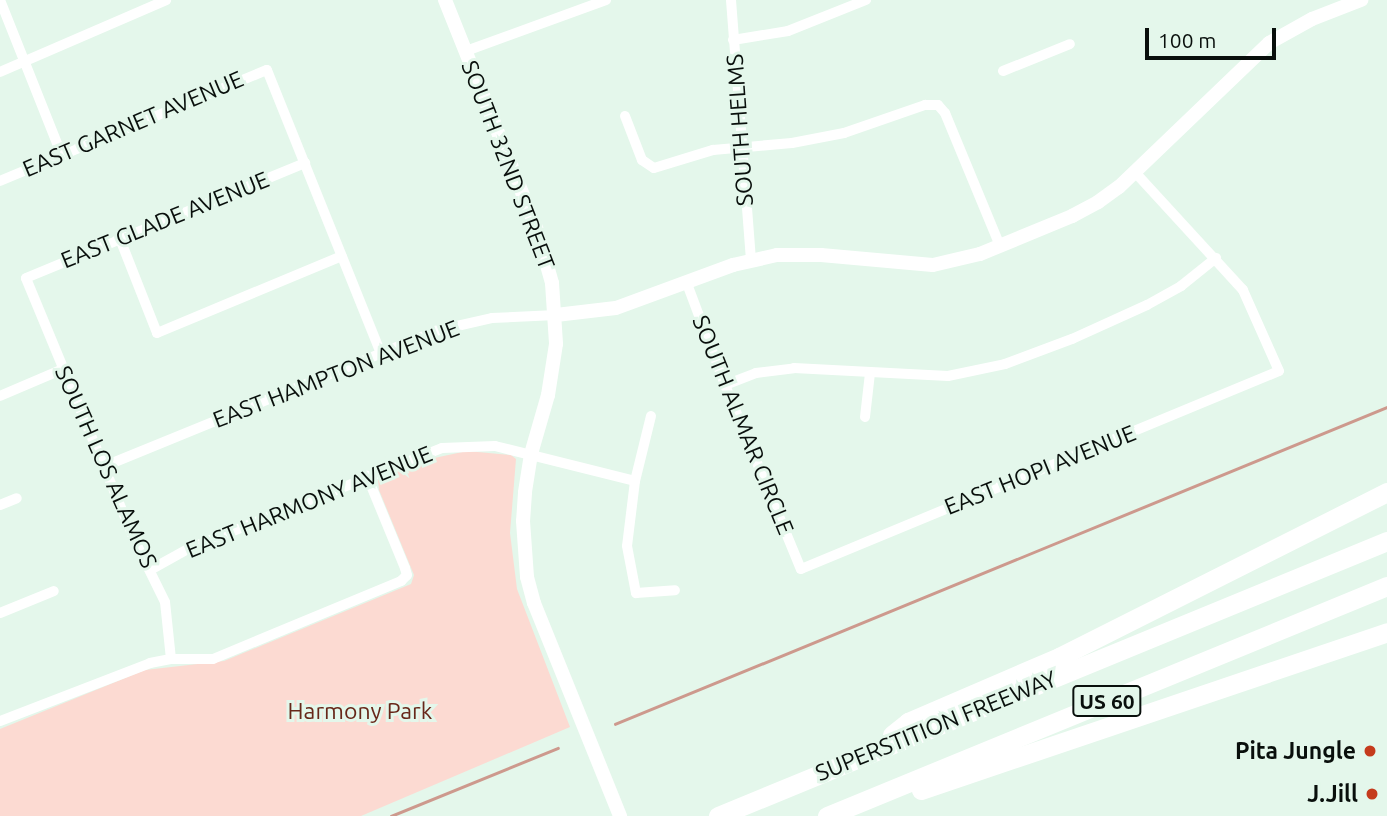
<!DOCTYPE html>
<style>
body{margin:0}
#map{position:relative;width:1387px;height:816px;overflow:hidden;background:#e4f7eb;font-family:Ubuntu,sans-serif}
div>[style]{position:absolute}
.green>*{inset:0;background:#fcdad2}
.stream>*{height:2.5px;margin:-1.25px;padding:0 1.25px;transform-origin:1.25px;border-radius:1.25px;background:#cd998d}
.minor>*{height:10px;margin:-5px;padding:0 5px;transform-origin:5px;border-radius:5px;background:#fff}
.tertiary>*{height:14px;margin:-7px;padding:0 7px;transform-origin:7px;border-radius:7px;background:#fff}
.motorway>*{height:19px;margin:-9.5px;padding:0 9.5px;transform-origin:9.5px;border-radius:9.5px;background:#fff}
.dots>*{width:19px;height:19px;translate:-50% -50%;box-sizing:border-box;border:4px solid #e4f7eb;border-radius:50%}
span{translate:-50% -50%;white-space:nowrap;text-align:center;line-height:1.15;-webkit-text-stroke:6px #e4f7eb;paint-order:stroke}
.shield-label span{padding:2px 5px;background:#e4f7eb;border:2px solid;border-radius:5px;-webkit-text-stroke-width:0}
.shield-label{font-size:21px;color:#090f0c;font-weight:700}
.street-label{font-size:23px;color:#090f0c}
.park-label{font-size:23px;color:#672719}
.poi-label{font-size:23px;color:#090f0c;font-weight:700}
.right{translate:-100% -50%;text-align:right}
.scale{position:absolute;left:1145px;top:28px;width:131px;height:32px;box-sizing:border-box;border:4px solid #090f0c;border-top:0;padding-left:9px;font-size:21px;line-height:24px;white-space:nowrap;color:#090f0c;-webkit-text-stroke:5px #e4f7eb;paint-order:stroke}
</style>
<div id="map">
<div class="green">
<i style="clip-path:polygon(467px 451px,511px 455px,516px 459px,510px 533px,517px 589px,570px 727px,361px 816px,0 816px,0 729px,145px 670px,224px 661px,411px 584px,414px 575px,379px 490px,378px 480px,425px 460px)"></i>
</div>
<div class="stream">
<i style="left:615px;top:724px;width:835px;rotate:-22.32deg"></i>
<i style="left:391px;top:816px;width:180px;rotate:-22.2deg"></i>
</div>
<div class="minor">
<i style="left:0;top:0;width:168px;rotate:68.3deg"></i>
<i style="left:731px;top:0;width:261px;rotate:85.6deg"></i>
<i style="left:733px;top:40px;width:56px;rotate:-9.3deg"></i>
<i style="left:788px;top:31px;width:84px;rotate:-21.7deg"></i>
<i style="left:466px;top:51px;width:149px;rotate:-20deg"></i>
<i style="left:1003px;top:71px;width:72px;rotate:-21.9deg"></i>
<i style="left:0;top:72px;width:181px;rotate:-23.4deg"></i>
<i style="left:625px;top:116px;width:47px;rotate:68.9deg"></i>
<i style="left:642px;top:160px;width:14px;rotate:34deg"></i>
<i style="left:654px;top:168px;width:62px;rotate:-17deg"></i>
<i style="left:713px;top:150px;width:79px;rotate:-5.1deg"></i>
<i style="left:792px;top:143px;width:53px;rotate:-10.9deg"></i>
<i style="left:844px;top:133px;width:86px;rotate:-19.1deg"></i>
<i style="left:925px;top:105px;width:13px"></i>
<i style="left:938px;top:105px;width:11px;rotate:49deg"></i>
<i style="left:945px;top:113px;width:144px;rotate:67.5deg"></i>
<i style="left:0;top:181px;width:289px;rotate:-22.6deg"></i>
<i style="left:267px;top:70px;width:305px;rotate:68.1deg"></i>
<i style="left:120px;top:239px;width:101px;rotate:68.5deg"></i>
<i style="left:157px;top:333px;width:200px;rotate:-22.6deg"></i>
<i style="left:686px;top:281px;width:111px;rotate:69.4deg"></i>
<i style="left:725px;top:385px;width:199px;rotate:67.6deg"></i>
<i style="left:801px;top:569px;width:517px;rotate:-22.5deg"></i>
<i style="left:1279px;top:371px;width:89px;rotate:-114deg"></i>
<i style="left:1243px;top:290px;width:160px;rotate:-132.5deg"></i>
<i style="left:725px;top:385px;width:33px;rotate:-21deg"></i>
<i style="left:756px;top:373px;width:38px;rotate:-7deg"></i>
<i style="left:794px;top:368px;width:154px;rotate:3deg"></i>
<i style="left:948px;top:376px;width:58px;rotate:-11.9deg"></i>
<i style="left:1005px;top:364px;width:72px;rotate:-20.5deg"></i>
<i style="left:1072px;top:339px;width:82px;rotate:-24.4deg"></i>
<i style="left:1147px;top:305px;width:39px;rotate:-29deg"></i>
<i style="left:1181px;top:286px;width:45px;rotate:-38.7deg"></i>
<i style="left:0;top:396px;width:69px;rotate:-23.2deg"></i>
<i style="left:651px;top:416px;width:67px;rotate:103.8deg"></i>
<i style="left:635px;top:481px;width:65px;rotate:97deg"></i>
<i style="left:627px;top:546px;width:48px;rotate:79.2deg"></i>
<i style="left:636px;top:593px;width:39px;rotate:-4deg"></i>
<i style="left:865px;top:417px;width:44px;rotate:-83.5deg"></i>
<i style="left:105px;top:466px;width:357px;rotate:-22.2deg"></i>
<i style="left:435px;top:331px;width:58px;rotate:-12.8deg"></i>
<i style="left:492px;top:318px;width:64px;rotate:-2.7deg"></i>
<i style="left:0;top:505px;width:18px;rotate:-22deg"></i>
<i style="left:150px;top:570px;width:43px;rotate:-28.9deg"></i>
<i style="left:188px;top:549px;width:273px;rotate:-21.7deg"></i>
<i style="left:442px;top:448px;width:53px;rotate:-2.2deg"></i>
<i style="left:495px;top:446px;width:144px;rotate:14deg"></i>
<i style="left:0;top:613px;width:58px;rotate:-22.2deg"></i>
<i style="left:171px;top:659px;width:57px;rotate:-96deg"></i>
<i style="left:165px;top:602px;width:70px;rotate:-116.2deg"></i>
<i style="left:134px;top:539px;width:282px;rotate:-112.5deg"></i>
<i style="left:26px;top:278px;width:302px;rotate:-22.4deg"></i>
<i style="left:0;top:721px;width:161px;rotate:-21.1deg"></i>
<i style="left:150px;top:663px;width:21px;rotate:-11deg"></i>
<i style="left:171px;top:659px;width:42px"></i>
<i style="left:213px;top:659px;width:204px;rotate:-22.5deg"></i>
<i style="left:401px;top:581px;width:8px;rotate:-45deg"></i>
<i style="left:407px;top:575px;width:7px;rotate:-106deg"></i>
<i style="left:405px;top:568px;width:100px;rotate:-112.4deg"></i>
</div>
<div class="tertiary">
<i style="left:445px;top:0;width:248px;rotate:68.2deg"></i>
<i style="left:537px;top:230px;width:55px;rotate:74.2deg"></i>
<i style="left:552px;top:283px;width:61px;rotate:86.2deg"></i>
<i style="left:556px;top:344px;width:52px;rotate:98.9deg"></i>
<i style="left:548px;top:395px;width:61px;rotate:106.1deg"></i>
<i style="left:531px;top:454px;width:39px;rotate:99deg"></i>
<i style="left:525px;top:493px;width:28px;rotate:94deg"></i>
<i style="left:523px;top:521px;width:56px;rotate:85.9deg"></i>
<i style="left:527px;top:577px;width:27px;rotate:75deg"></i>
<i style="left:534px;top:603px;width:230px;rotate:68deg"></i>
<i style="left:556px;top:315px;width:60px;rotate:-6.7deg"></i>
<i style="left:616px;top:308px;width:125px;rotate:-20.2deg"></i>
<i style="left:733px;top:265px;width:45px;rotate:-12.8deg"></i>
<i style="left:777px;top:255px;width:44px"></i>
<i style="left:821px;top:255px;width:112px;rotate:5.1deg"></i>
<i style="left:933px;top:265px;width:48px;rotate:-13.2deg"></i>
<i style="left:980px;top:254px;width:100px;rotate:-22.4deg"></i>
<i style="left:1072px;top:216px;width:30px;rotate:-28deg"></i>
<i style="left:1098px;top:202px;width:26px;rotate:-36deg"></i>
<i style="left:1119px;top:187px;width:208px;rotate:-43.8deg"></i>
<i style="left:1269px;top:43px;width:49px;rotate:-29.2deg"></i>
<i style="left:1312px;top:19px;width:53px;rotate:-21.2deg"></i>
</div>
<div class="motorway">
<i style="left:892px;top:735px;width:21px;rotate:-39deg"></i>
<i style="left:908px;top:722px;width:164px;rotate:-23.3deg"></i>
<i style="left:1059px;top:657px;width:367px;rotate:-26.7deg"></i>
<i style="left:921px;top:790px;width:492px;rotate:-18.7deg"></i>
<i style="left:718px;top:816px;width:723px;rotate:-22.35deg"></i>
<i style="left:827px;top:816px;width:605px;rotate:-22.33deg"></i>
</div>
<div class="dots">
<i style="left:1370px;top:751px;background:#c53b1c"></i>
<i style="left:1372px;top:794px;background:#c53b1c"></i>
</div>
<div class="shield-label">
<span style="left:1107px;top:701px">US 60</span>
</div>
<div class="street-label">
<span style="left:133px;top:124px;rotate:-23deg">EAST GARNET AVENUE</span>
<span style="left:740px;top:130px;rotate:-94deg">SOUTH HELMS</span>
<span style="left:508px;top:165px;rotate:69deg">SOUTH 32ND STREET</span>
<span style="left:165px;top:220px;rotate:-22deg">EAST GLADE AVENUE</span>
<span style="left:336px;top:374px;rotate:-21deg">EAST HAMPTON AVENUE</span>
<span style="left:743px;top:425px;rotate:68deg">SOUTH ALMAR CIRCLE</span>
<span style="left:106px;top:467px;rotate:66deg">SOUTH LOS ALAMOS</span>
<span style="left:1040px;top:470px;rotate:-22deg">EAST HOPI AVENUE</span>
<span style="left:309px;top:502px;rotate:-22deg">EAST HARMONY AVENUE</span>
<span style="left:936px;top:726px;rotate:-22deg">SUPERSTITION FREEWAY</span>
</div>
<div class="park-label">
<span style="left:360px;top:711px">Harmony Park</span>
</div>
<div class="poi-label">
<span class="right" style="left:1356px;top:751px">Pita Jungle</span>
<span class="right" style="left:1358px;top:794px">J.Jill</span>
</div>
<div class="scale">100 m</div>
</div>
